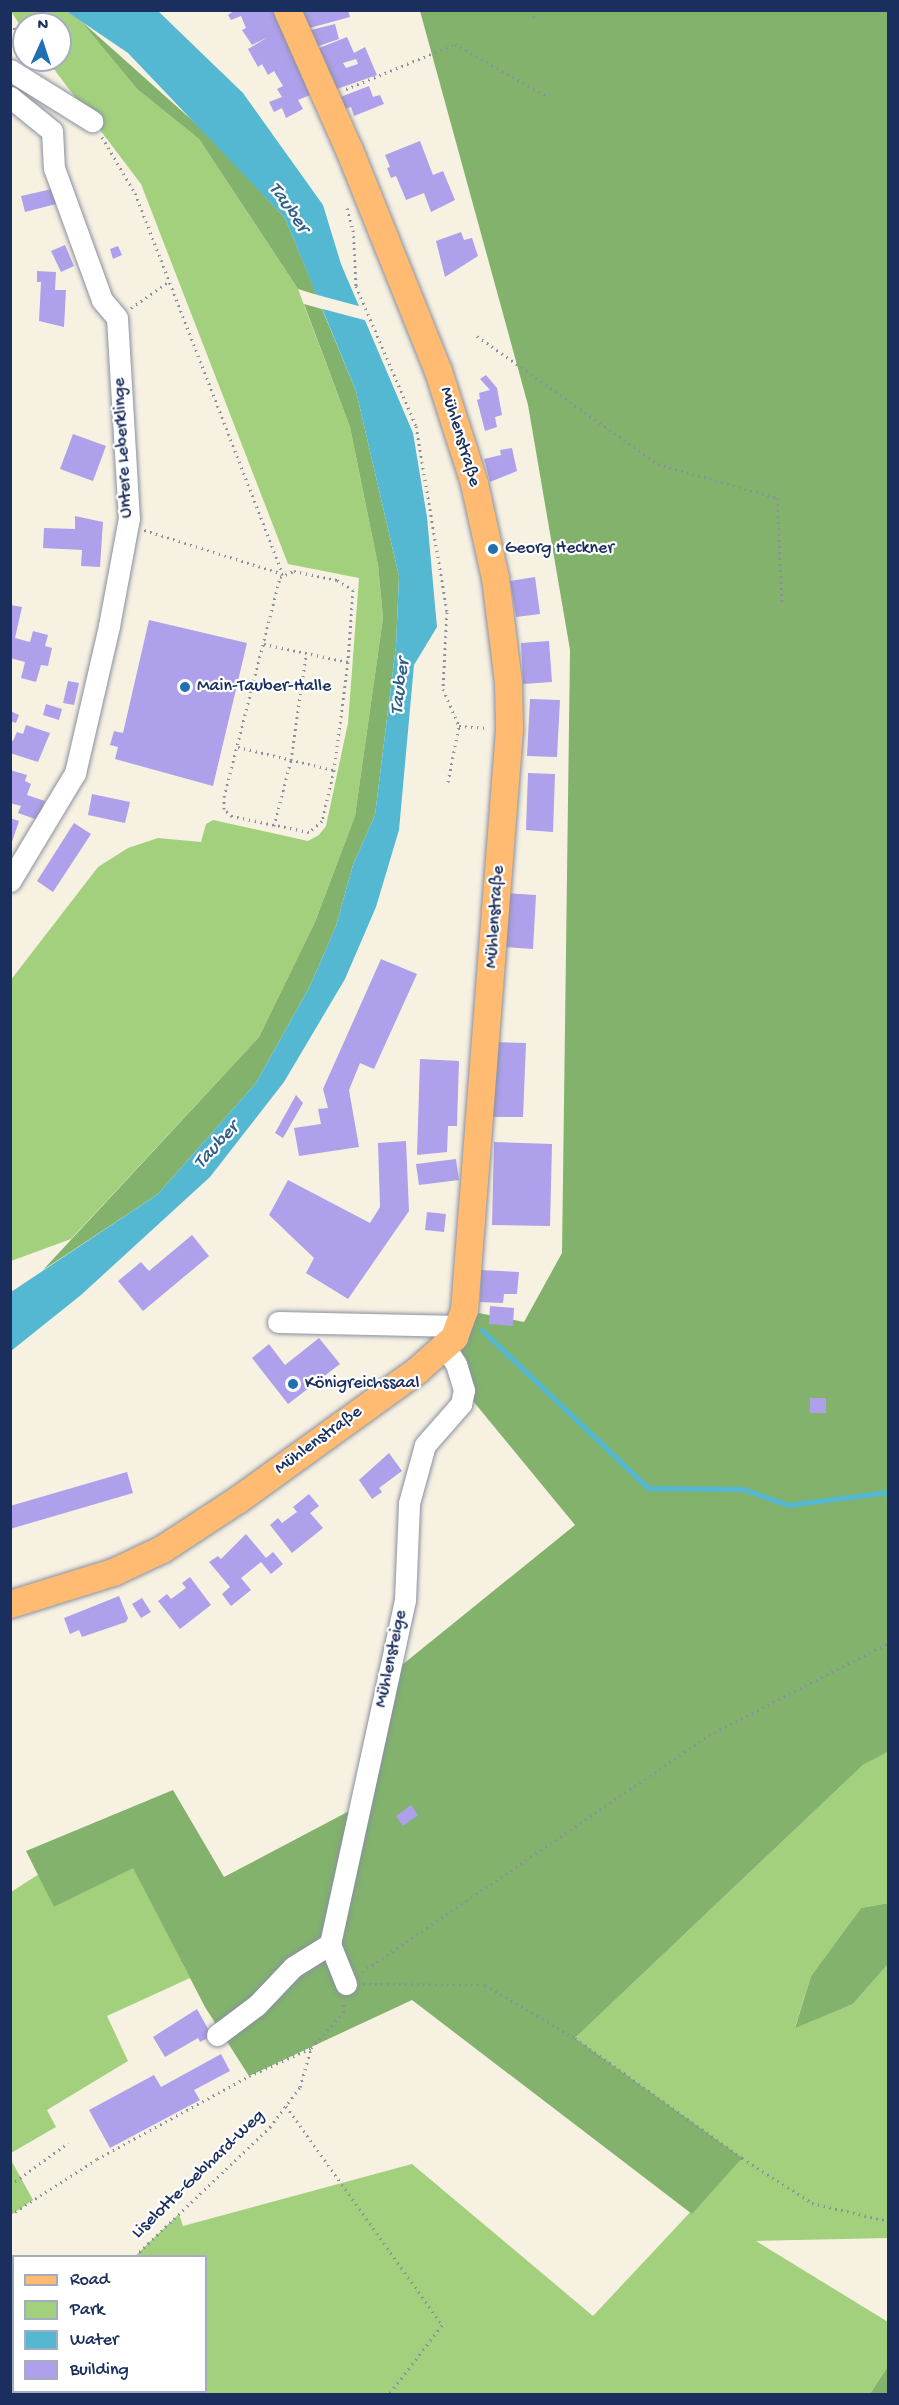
<!DOCTYPE html>
<meta charset="utf-8">
<style>
body{margin:0}
#map{position:relative;width:899px;height:2405px;overflow:hidden;background:#f7f1e2;font-family:"Gochi Hand",sans-serif}
div>[style]{position:absolute}
.green>*{inset:0;background:#a3d07d}
.forest>*{inset:0;background:#82b26c}
.water>*{inset:0;background:#54b8d3}
.pier>*{inset:0;background:#f7f1e2}
.stream>*{height:5px;margin:-2.5px;padding:0 2.5px;transform-origin:2.5px;border-radius:2.5px;background:#54b8d3}
.building>*{inset:0;background:#aea0ea}
.path>*{height:3px;margin-top:-1.5px;transform-origin:0;background:repeating-linear-gradient(90deg,#8990a0 0 1.5px,transparent 0 6px)}
.roads{filter:drop-shadow(0 0 2px #8990a0) drop-shadow(0 0 2px #8990a0)}
.minor>*{height:21px;margin:-10.5px;padding:0 10.5px;transform-origin:10.5px;border-radius:10.5px;background:#fff}
.major>*{height:27px;margin:-13.5px;padding:0 13.5px;transform-origin:13.5px;border-radius:13.5px;background:#ffbb71}
.dots>*{width:16px;height:16px;translate:-50% -50%;box-sizing:border-box;border:3px solid #fff;border-radius:50%}
span{translate:-50% -50%;white-space:nowrap;text-align:center;line-height:1.15;-webkit-text-stroke:4.5px #fff;paint-order:stroke}
.street-label{font-size:18px;color:#1b2f5e}
.poi-label{font-size:18px;color:#1b2f5e}
.left{translate:0 -50%;text-align:left}
.water-label{font-size:20px;color:#2f5f87;font-style:italic}
.frame{position:absolute;inset:0;border:12px solid #1b2f5e;pointer-events:none}
.legend{position:absolute;left:12px;top:2255px;width:195px;height:138px;box-sizing:border-box;background:#fff;border:2px solid #a4acbf;margin:0;padding:8px 10px;list-style:none;font-size:18px;color:#1b2f5e}
.legend li{display:flex;align-items:center;gap:12px;height:30px}
.legend b{width:30px;border:2px solid #a4acbf}
.north{position:absolute;left:12px;top:12px;width:60px;height:60px;box-sizing:border-box;background:#fff;border:2px solid #a4acbf;border-radius:50%;rotate:3deg;font-size:16px;font-weight:700;line-height:24px;text-align:center;color:#1b2f5e}
.north::after{content:'';display:block;margin:auto;width:21px;height:27px;background:#1f6fb2;clip-path:polygon(50% 0,100% 100%,50% 72%,0 100%)}
</style>
<div id="map">
<div class="green">
<i style="clip-path:polygon(11px 11px,66px 11px,80px 20px,137px 89px,199px 139px,298px 289px,350px 427px,378px 565px,383px 618px,355px 816px,315px 922px,259px 1037px,71px 1239px,11px 1261px,10px 981px,98px 867px,128px 848px,158px 838px,201px 842px,206px 824px,213px 820px,308px 841px,319px 835px,326px 826px,348px 723px,359px 578px,288px 564px,141px 184px,47px 60px,60px 60px,60px 24px,24px 24px,24px 32px)"></i>
<i style="clip-path:polygon(888px 1752px,888px 1903px,861px 1908px,811px 1976px,795px 2027px,853px 2004px,888px 1964px,888px 2238px,756px 2241px,888px 2322px,888px 2366px,870px 2394px,124px 2394px,123px 2392px,206px 2392px,206px 2256px,135px 2256px,179px 2214px,183px 2226px,412px 2164px,593px 2316px,741px 2158px,575px 2038px,863px 1765px)"></i>
<i style="clip-path:polygon(133px 1867px,190px 1978px,107px 2016px,128px 2061px,47px 2110px,56px 2127px,11px 2153px,11px 1892px,39px 1874px,54px 1907px)"></i>
<i style="clip-path:polygon(11px 2160px,33px 2200px,11px 2215px,10px 2215px)"></i>
</div>
<div class="forest">
<i style="clip-path:polygon(420px 11px,888px 11px,888px 1752px,863px 1765px,575px 2038px,742px 2158px,692px 2214px,412px 2000px,249px 2076px,205px 2007px,133px 1868px,54px 1907px,26px 1851px,173px 1790px,224px 1877px,372px 1799px,397px 1669px,575px 1525px,464px 1390px,456px 1364px,464px 1310px,524px 1322px,562px 1253px,570px 650px,528px 405px)"></i>
<i style="clip-path:polygon(80px 20px,203px 130px,285px 218px,317px 295px,298px 289px,199px 139px,137px 89px)"></i>
<i style="clip-path:polygon(304px 304px,322px 309px,356px 391px,399px 576px,396px 646px,375px 815px,353px 865px,336px 926px,310px 986px,256px 1083px,158px 1194px,43px 1270px,259px 1037px,315px 922px,355px 816px,383px 618px,378px 565px,350px 427px)"></i>
<i style="clip-path:polygon(888px 1903px,888px 1964px,853px 2004px,795px 2028px,811px 1976px,861px 1908px)"></i>
<i style="clip-path:polygon(888px 2366px,888px 2394px,870px 2394px)"></i>
</div>
<div class="water">
<i style="clip-path:polygon(66px 11px,158px 11px,243px 93px,323px 205px,341px 264px,413px 433px,427px 517px,437px 627px,414px 665px,399px 830px,376px 907px,345px 979px,284px 1082px,210px 1177px,81px 1295px,11px 1351px,11px 1292px,158px 1194px,256px 1083px,310px 986px,336px 926px,353px 865px,375px 815px,396px 646px,399px 576px,356px 391px,285px 218px,128px 53px)"></i>
</div>
<div class="pier">
<i style="clip-path:polygon(314px 294px,362px 307px,368px 321px,319px 308px)"></i>
</div>
<div class="stream">
<i style="left:482px;top:1330px;width:229px;rotate:43.6deg"></i>
<i style="left:648px;top:1488px;width:95px;rotate:0.6deg"></i>
<i style="left:743px;top:1489px;width:48px;rotate:19.6deg"></i>
<i style="left:788px;top:1505px;width:101px;rotate:-7.4deg"></i>
</div>
<div class="building">
<i style="clip-path:polygon(235px 10px,279px 10px,315px 93px,298px 100px,303px 109px,286px 118px,282px 108px,274px 112px,269px 102px,282px 97px,277px 89px,283px 86px,274px 71px,268px 75px,262px 64px,258px 67px,248px 49px,268px 37px,252px 45px,242px 30px,246px 28px,241px 16px,231px 20px,228px 15px)"></i>
<i style="clip-path:polygon(299px 10px,348px 10px,350px 17px,306px 29px)"></i>
<i style="clip-path:polygon(335px 24px,339px 39px,313px 48px,307px 31px)"></i>
<i style="clip-path:polygon(evenodd,347px 37px,354px 53px,365px 47px,377px 75px,331px 91px,314px 50px,347px 37px,356px 59px,358px 64px,346px 68px,343px 63px,356px 59px)"></i>
<i style="clip-path:polygon(369px 86px,373px 97px,380px 95px,384px 104px,354px 116px,351px 107px,342px 110px,338px 98px)"></i>
<i style="clip-path:polygon(420px 141px,433px 175px,443px 171px,455px 200px,431px 212px,424px 193px,406px 200px,396px 176px,391px 178px,387px 168px,390px 167px,385px 155px)"></i>
<i style="clip-path:polygon(52px 189px,56px 204px,25px 212px,21px 196px)"></i>
<i style="clip-path:polygon(461px 232px,464px 240px,472px 238px,478px 256px,445px 277px,436px 241px)"></i>
<i style="clip-path:polygon(65px 245px,74px 266px,61px 272px,51px 251px)"></i>
<i style="clip-path:polygon(118px 246px,122px 255px,113px 259px,110px 249px)"></i>
<i style="clip-path:polygon(37px 271px,56px 272px,55px 290px,66px 290px,64px 327px,39px 321px,41px 282px,37px 282px)"></i>
<i style="clip-path:polygon(486px 375px,497px 388px,502px 415px,495px 417px,497px 427px,485px 431px,477px 400px,480px 399px,479px 393px,490px 390px,480px 379px)"></i>
<i style="clip-path:polygon(73px 434px,106px 446px,93px 481px,60px 469px)"></i>
<i style="clip-path:polygon(512px 448px,517px 471px,490px 482px,484px 459px,501px 455px,500px 450px)"></i>
<i style="clip-path:polygon(75px 516px,103px 522px,100px 567px,81px 566px,82px 550px,43px 548px,44px 528px,75px 529px)"></i>
<i style="clip-path:polygon(535px 577px,540px 614px,516px 617px,510px 581px)"></i>
<i style="clip-path:polygon(10px 605px,22px 607px,15px 638px,30px 642px,33px 631px,48px 635px,45px 646px,52px 648px,48px 666px,41px 665px,36px 682px,21px 678px,25px 662px,10px 658px)"></i>
<i style="clip-path:polygon(149px 620px,247px 643px,213px 786px,115px 759px,118px 747px,110px 745px,114px 731px,123px 733px)"></i>
<i style="clip-path:polygon(549px 641px,552px 682px,523px 684px,521px 643px)"></i>
<i style="clip-path:polygon(68px 681px,79px 683px,74px 705px,63px 703px)"></i>
<i style="clip-path:polygon(530px 699px,560px 700px,557px 757px,527px 756px)"></i>
<i style="clip-path:polygon(46px 704px,62px 709px,59px 720px,43px 715px)"></i>
<i style="clip-path:polygon(10px 711px,19px 715px,16px 723px,10px 721px)"></i>
<i style="clip-path:polygon(26px 725px,50px 733px,38px 762px,10px 753px,10px 740px,13px 741px,17px 732px,23px 734px)"></i>
<i style="clip-path:polygon(10px 770px,27px 775px,25px 781px,31px 784px,27px 795px,45px 801px,38px 820px,18px 813px,21px 806px,10px 803px)"></i>
<i style="clip-path:polygon(528px 773px,555px 774px,553px 832px,526px 830px)"></i>
<i style="clip-path:polygon(92px 794px,130px 802px,125px 823px,88px 815px)"></i>
<i style="clip-path:polygon(10px 818px,19px 821px,11px 845px,10px 845px)"></i>
<i style="clip-path:polygon(74px 823px,91px 834px,53px 892px,37px 881px)"></i>
<i style="clip-path:polygon(506px 893px,536px 895px,533px 949px,503px 947px)"></i>
<i style="clip-path:polygon(381px 959px,417px 974px,374px 1069px,360px 1063px,349px 1090px,359px 1147px,299px 1156px,294px 1128px,321px 1124px,318px 1109px,328px 1108px,323px 1089px)"></i>
<i style="clip-path:polygon(494px 1042px,526px 1043px,523px 1117px,491px 1117px)"></i>
<i style="clip-path:polygon(420px 1059px,459px 1061px,457px 1126px,448px 1126px,447px 1152px,417px 1155px)"></i>
<i style="clip-path:polygon(296px 1095px,303px 1103px,283px 1138px,275px 1133px)"></i>
<i style="clip-path:polygon(406px 1141px,409px 1211px,348px 1299px,306px 1273px,314px 1258px,269px 1215px,288px 1180px,370px 1223px,380px 1207px,378px 1143px)"></i>
<i style="clip-path:polygon(494px 1142px,552px 1144px,550px 1226px,492px 1225px)"></i>
<i style="clip-path:polygon(456px 1159px,459px 1180px,419px 1185px,416px 1164px)"></i>
<i style="clip-path:polygon(427px 1212px,446px 1214px,444px 1232px,425px 1230px)"></i>
<i style="clip-path:polygon(192px 1235px,209px 1256px,143px 1311px,118px 1281px,141px 1262px,149px 1271px)"></i>
<i style="clip-path:polygon(481px 1270px,519px 1272px,517px 1294px,504px 1294px,503px 1303px,480px 1302px)"></i>
<i style="clip-path:polygon(490px 1306px,514px 1308px,513px 1326px,489px 1324px)"></i>
<i style="clip-path:polygon(319px 1338px,340px 1364px,288px 1404px,252px 1358px,269px 1344px,285px 1365px)"></i>
<i style="clip-path:polygon(810px 1398px,826px 1398px,826px 1413px,810px 1413px)"></i>
<i style="clip-path:polygon(389px 1453px,402px 1471px,379px 1488px,382px 1492px,372px 1499px,359px 1480px)"></i>
<i style="clip-path:polygon(127px 1472px,133px 1493px,10px 1529px,10px 1506px)"></i>
<i style="clip-path:polygon(309px 1494px,319px 1506px,310px 1513px,323px 1528px,292px 1553px,270px 1525px,278px 1518px,282px 1523px,290px 1517px,297px 1512px,293px 1507px)"></i>
<i style="clip-path:polygon(246px 1534px,266px 1558px,273px 1552px,283px 1564px,271px 1574px,261px 1562px,241px 1578px,251px 1590px,231px 1606px,222px 1594px,230px 1587px,209px 1562px,218px 1556px,221px 1559px)"></i>
<i style="clip-path:polygon(190px 1577px,211px 1605px,180px 1629px,158px 1601px,167px 1594px,171px 1599px,178px 1594px,186px 1588px,182px 1583px)"></i>
<i style="clip-path:polygon(119px 1596px,128px 1618px,126px 1622px,82px 1637px,79px 1630px,70px 1634px,64px 1618px)"></i>
<i style="clip-path:polygon(142px 1598px,151px 1612px,141px 1618px,132px 1604px)"></i>
<i style="clip-path:polygon(411px 1805px,418px 1815px,403px 1826px,396px 1816px)"></i>
<i style="clip-path:polygon(197px 2009px,212px 2036px,200px 2042px,198px 2038px,165px 2057px,153px 2037px)"></i>
<i style="clip-path:polygon(221px 2054px,230px 2071px,194px 2090px,200px 2100px,110px 2148px,89px 2110px,154px 2075px,161px 2087px)"></i>
</div>
<div class="path">
<i style="left:532px;top:10px;width:9px;rotate:77deg"></i>
<i style="left:10px;top:23px;width:22px;rotate:51deg"></i>
<i style="left:40px;top:60px;width:11px;rotate:52deg"></i>
<i style="left:346px;top:89px;width:118px;rotate:-22.4deg"></i>
<i style="left:455px;top:44px;width:107px;rotate:29.7deg"></i>
<i style="left:102px;top:137px;width:65px;rotate:59.5deg"></i>
<i style="left:135px;top:193px;width:409px;rotate:68.8deg"></i>
<i style="left:283px;top:574px;width:146px;rotate:-162.4deg"></i>
<i style="left:347px;top:208px;width:23px;rotate:75deg"></i>
<i style="left:353px;top:230px;width:56px;rotate:86.9deg"></i>
<i style="left:356px;top:286px;width:152px;rotate:66.8deg"></i>
<i style="left:416px;top:426px;width:189px;rotate:80.5deg"></i>
<i style="left:447px;top:612px;width:77px;rotate:93deg"></i>
<i style="left:443px;top:689px;width:40px;rotate:66.6deg"></i>
<i style="left:131px;top:308px;width:45px;rotate:-35.1deg"></i>
<i style="left:477px;top:336px;width:222px;rotate:35.3deg"></i>
<i style="left:658px;top:464px;width:124px;rotate:15.9deg"></i>
<i style="left:777px;top:498px;width:106px;rotate:87.3deg"></i>
<i style="left:294px;top:571px;width:44px;rotate:11.8deg"></i>
<i style="left:337px;top:580px;width:19px;rotate:32deg"></i>
<i style="left:353px;top:590px;width:72px;rotate:94deg"></i>
<i style="left:348px;top:662px;width:109px;rotate:97.4deg"></i>
<i style="left:334px;top:770px;width:52px;rotate:103.2deg"></i>
<i style="left:322px;top:821px;width:17px;rotate:140deg"></i>
<i style="left:309px;top:832px;width:79px;rotate:-168.3deg"></i>
<i style="left:232px;top:816px;width:11px;rotate:-139deg"></i>
<i style="left:224px;top:809px;width:12px;rotate:-90deg"></i>
<i style="left:224px;top:797px;width:227px;rotate:-75.7deg"></i>
<i style="left:280px;top:577px;width:15px;rotate:-23deg"></i>
<i style="left:264px;top:644px;width:86px;rotate:12.1deg"></i>
<i style="left:238px;top:747px;width:99px;rotate:13.5deg"></i>
<i style="left:448px;top:782px;width:57px;rotate:-78.9deg"></i>
<i style="left:459px;top:726px;width:28px;rotate:4deg"></i>
<i style="left:274px;top:826px;width:68px;rotate:-75.6deg"></i>
<i style="left:291px;top:760px;width:107px;rotate:-81.9deg"></i>
<i style="left:362px;top:1972px;width:420px;rotate:-34.3deg"></i>
<i style="left:709px;top:1735px;width:201px;rotate:-27.2deg"></i>
<i style="left:363px;top:1984px;width:122px;rotate:0.5deg"></i>
<i style="left:485px;top:1985px;width:104px;rotate:30.5deg"></i>
<i style="left:575px;top:2038px;width:206px;rotate:35.7deg"></i>
<i style="left:742px;top:2158px;width:83px;rotate:32.7deg"></i>
<i style="left:812px;top:2203px;width:78px;rotate:13.3deg"></i>
<i style="left:286px;top:2106px;width:269px;rotate:54.5deg"></i>
<i style="left:442px;top:2325px;width:87px;rotate:127.5deg"></i>
<i style="left:10px;top:2185px;width:72px;rotate:-35.9deg"></i>
<i style="left:10px;top:2215px;width:103px;rotate:-32.8deg"></i>
<i style="left:97px;top:2159px;width:173px;rotate:-28.6deg"></i>
<i style="left:249px;top:2076px;width:68px;rotate:-24.3deg"></i>
<i style="left:311px;top:2048px;width:49px;rotate:-47.5deg"></i>
<i style="left:344px;top:2012px;width:9px;rotate:-90deg"></i>
<i style="left:135px;top:2256px;width:187px;rotate:-43.7deg"></i>
<i style="left:270px;top:2127px;width:50px;rotate:-53.1deg"></i>
<i style="left:300px;top:2087px;width:40px;rotate:-74deg"></i>
<i style="left:10px;top:2390px;width:6px;rotate:-45deg"></i>
</div>
<div class="roads">
<div class="minor">
<i style="left:10px;top:70px;width:97px;rotate:31.9deg"></i>
<i style="left:10px;top:97px;width:54px;rotate:39deg"></i>
<i style="left:52px;top:131px;width:37px;rotate:87deg"></i>
<i style="left:54px;top:168px;width:140px;rotate:70deg"></i>
<i style="left:102px;top:300px;width:23px;rotate:50deg"></i>
<i style="left:117px;top:318px;width:200px;rotate:86.6deg"></i>
<i style="left:129px;top:518px;width:110px;rotate:100.5deg"></i>
<i style="left:109px;top:626px;width:151px;rotate:103deg"></i>
<i style="left:75px;top:773px;width:126px;rotate:121deg"></i>
<i style="left:278px;top:1322px;width:182px;rotate:1.3deg"></i>
<i style="left:346px;top:1984px;width:43px;rotate:-111.8deg"></i>
<i style="left:330px;top:1944px;width:352px;rotate:-77.7deg"></i>
<i style="left:405px;top:1600px;width:97px;rotate:-87.6deg"></i>
<i style="left:409px;top:1503px;width:60px;rotate:-74.6deg"></i>
<i style="left:425px;top:1445px;width:55px;rotate:-48.7deg"></i>
<i style="left:461px;top:1404px;width:14px;rotate:-78deg"></i>
<i style="left:464px;top:1390px;width:27px;rotate:-107deg"></i>
<i style="left:456px;top:1364px;width:20px;rotate:-123deg"></i>
<i style="left:217px;top:2035px;width:50px;rotate:-36.9deg"></i>
<i style="left:257px;top:2005px;width:52px;rotate:-46.5deg"></i>
<i style="left:293px;top:1967px;width:44px;rotate:-31.9deg"></i>
</div>
<div class="major">
<i style="left:10px;top:1604px;width:108px;rotate:-17.3deg"></i>
<i style="left:113px;top:1572px;width:54px;rotate:-25.1deg"></i>
<i style="left:162px;top:1549px;width:90px;rotate:-33.2deg"></i>
<i style="left:237px;top:1500px;width:222px;rotate:-35.8deg"></i>
<i style="left:417px;top:1370px;width:50px;rotate:-41.7deg"></i>
<i style="left:454px;top:1337px;width:29px;rotate:-70deg"></i>
<i style="left:464px;top:1310px;width:583px;rotate:-85.57deg"></i>
<i style="left:509px;top:729px;width:47px;rotate:-91.2deg"></i>
<i style="left:508px;top:682px;width:105px;rotate:-97.1deg"></i>
<i style="left:495px;top:578px;width:97px;rotate:-102.5deg"></i>
<i style="left:474px;top:483px;width:118px;rotate:-107.8deg"></i>
<i style="left:438px;top:371px;width:238px;rotate:-111.9deg"></i>
<i style="left:349px;top:150px;width:153px;rotate:-113.9deg"></i>
</div>
</div>
<div class="dots">
<i style="left:493px;top:549px;background:#1f6fb2"></i>
<i style="left:185px;top:687px;background:#1f6fb2"></i>
<i style="left:293px;top:1384px;background:#1f6fb2"></i>
</div>
<div class="street-label">
<span style="left:459px;top:437px;rotate:73deg">Mühlenstraße</span>
<span style="left:124px;top:448px;rotate:-93deg">Untere Leberklinge</span>
<span style="left:496px;top:917px;rotate:-86deg">Mühlenstraße</span>
<span style="left:319px;top:1441px;rotate:-36deg">Mühlenstraße</span>
<span style="left:392px;top:1659px;rotate:-78deg">Mühlensteige</span>
<span style="left:199px;top:2175px;rotate:-44deg">Liselotte-Gebhard-Weg</span>
</div>
<div class="poi-label">
<span class="left" style="left:505px;top:549px">Georg Heckner</span>
<span class="left" style="left:197px;top:687px">Main-Tauber-Halle</span>
<span class="left" style="left:305px;top:1384px">Königreichssaal</span>
</div>
<div class="water-label">
<span style="left:288px;top:208px;rotate:55deg">Tauber</span>
<span style="left:401px;top:687px;rotate:-83deg">Tauber</span>
<span style="left:217px;top:1146px;rotate:-47deg">Tauber</span>
</div>
<div class="frame"></div>
<ul class="legend">
<li><b style="height:8px;background:#ffbb71"></b>Road</li>
<li><b style="height:16px;background:#a3d07d"></b>Park</li>
<li><b style="height:16px;background:#54b8d3"></b>Water</li>
<li><b style="height:16px;background:#aea0ea"></b>Building</li>
</ul>
<div class="north">N</div>
</div>
